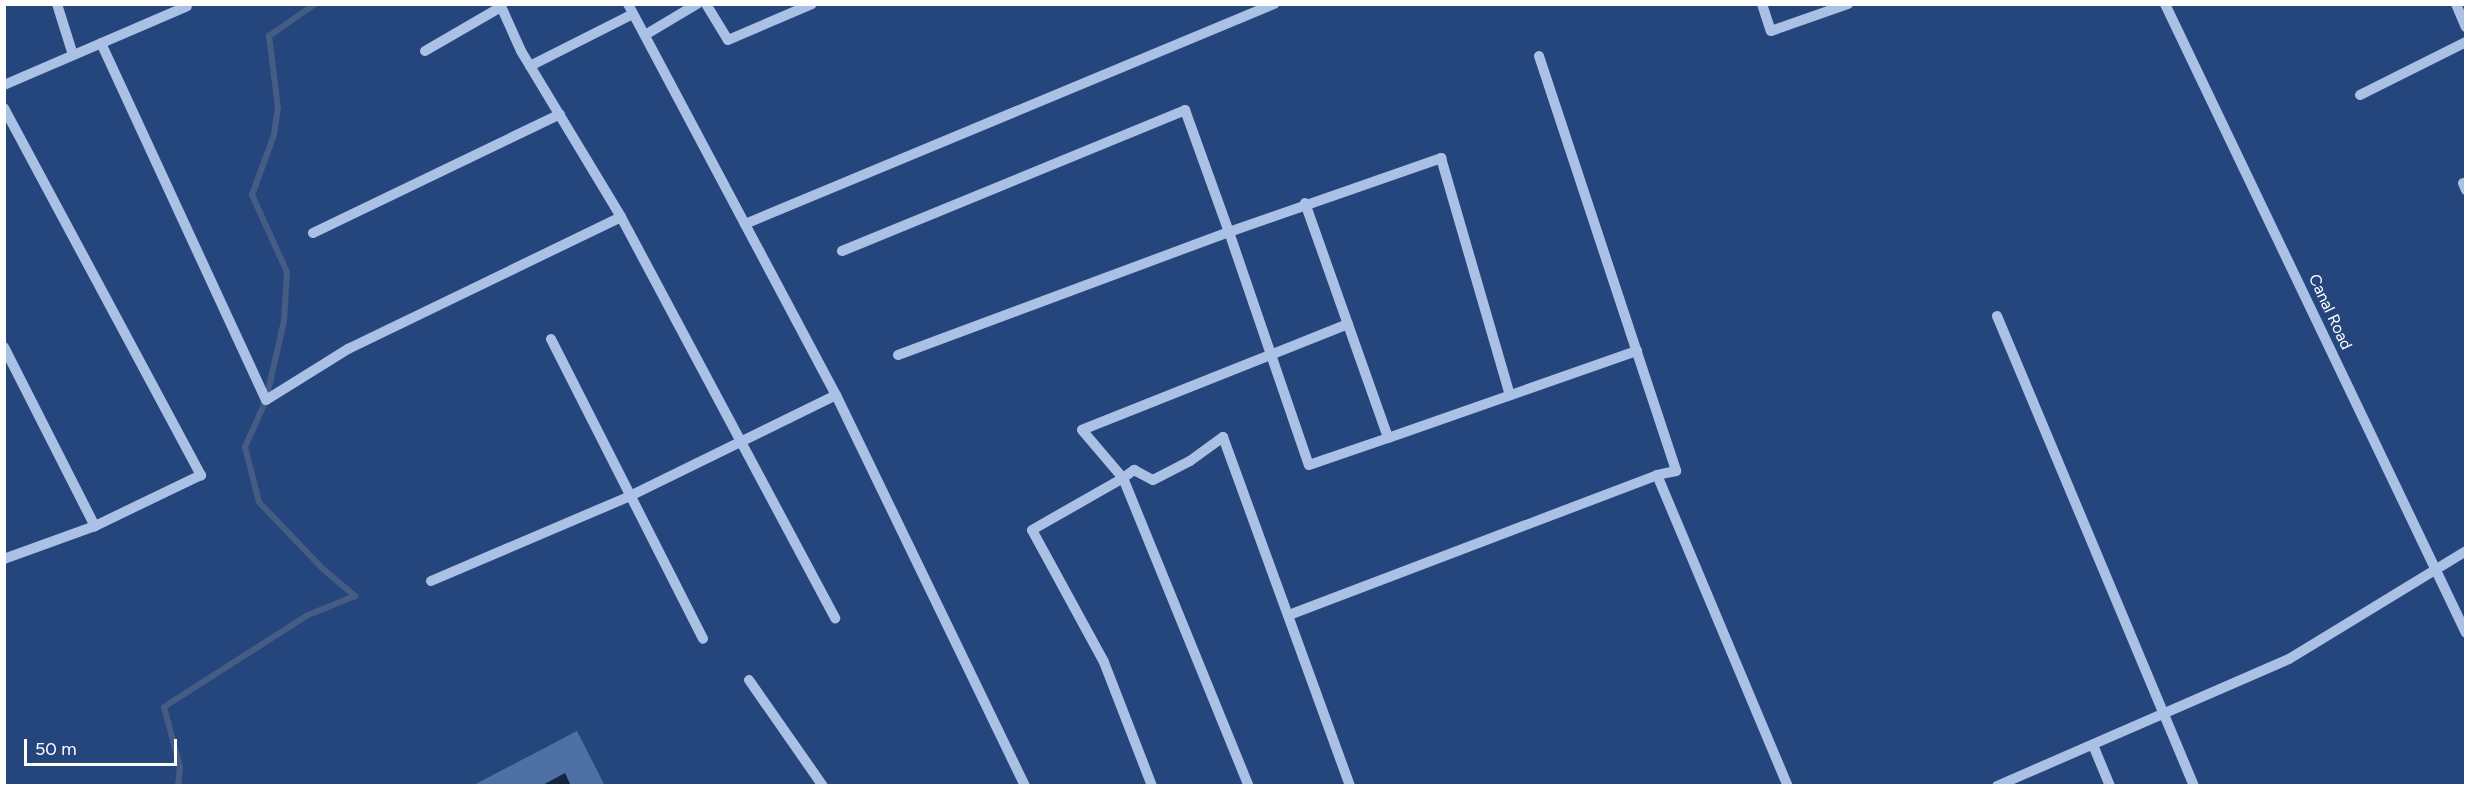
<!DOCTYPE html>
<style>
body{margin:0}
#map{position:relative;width:2470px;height:790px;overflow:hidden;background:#25467c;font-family:Figtree,sans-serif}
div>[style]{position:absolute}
.shadow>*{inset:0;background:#0007}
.stream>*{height:6px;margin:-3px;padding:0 3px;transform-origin:3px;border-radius:3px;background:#455d84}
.building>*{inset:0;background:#4e70a4}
.minor>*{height:10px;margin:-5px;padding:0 5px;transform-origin:5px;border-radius:5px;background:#aac1e5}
span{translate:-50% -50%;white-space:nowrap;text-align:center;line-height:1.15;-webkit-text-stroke:6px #25467c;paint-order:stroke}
.street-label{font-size:16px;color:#fff}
.frame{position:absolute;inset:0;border:6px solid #fff;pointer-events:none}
.scale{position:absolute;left:24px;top:739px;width:153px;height:27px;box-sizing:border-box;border:3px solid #fff;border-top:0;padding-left:8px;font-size:18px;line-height:21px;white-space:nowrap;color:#fff;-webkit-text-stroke:4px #25467c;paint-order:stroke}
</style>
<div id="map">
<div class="shadow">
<i style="clip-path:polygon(576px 733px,604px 786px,475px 786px)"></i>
</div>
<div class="stream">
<i style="left:178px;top:786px;width:19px;rotate:-84deg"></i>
<i style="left:180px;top:767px;width:62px;rotate:-104.9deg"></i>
<i style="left:164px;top:707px;width:171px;rotate:-32.6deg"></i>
<i style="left:308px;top:615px;width:51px;rotate:-22deg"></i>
<i style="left:355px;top:596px;width:43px;rotate:-139.7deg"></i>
<i style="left:322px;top:568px;width:91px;rotate:-133.7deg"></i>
<i style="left:259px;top:502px;width:57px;rotate:-104.3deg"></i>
<i style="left:245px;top:447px;width:51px;rotate:-65.9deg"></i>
<i style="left:266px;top:400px;width:81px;rotate:-77.2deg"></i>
<i style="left:284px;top:321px;width:49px;rotate:-86.5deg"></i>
<i style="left:287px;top:272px;width:85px;rotate:-114.4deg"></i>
<i style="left:252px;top:195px;width:64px;rotate:-69.9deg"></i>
<i style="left:274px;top:135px;width:27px;rotate:-82deg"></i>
<i style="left:278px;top:108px;width:73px;rotate:-97.1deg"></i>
<i style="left:269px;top:36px;width:56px;rotate:-34.8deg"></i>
</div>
<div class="building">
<i style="clip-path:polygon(577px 731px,605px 786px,571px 786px,565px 773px,541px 786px,472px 786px)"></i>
</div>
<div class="minor">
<i style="left:57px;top:4px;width:53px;rotate:72.6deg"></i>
<i style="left:500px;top:4px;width:51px;rotate:65.9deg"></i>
<i style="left:521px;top:51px;width:194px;rotate:58.9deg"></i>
<i style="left:621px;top:217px;width:455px;rotate:61.9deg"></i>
<i style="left:628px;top:4px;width:443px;rotate:62deg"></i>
<i style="left:836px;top:395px;width:434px;rotate:64.2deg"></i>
<i style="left:706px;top:4px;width:42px;rotate:58.6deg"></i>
<i style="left:728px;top:40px;width:91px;rotate:-23.2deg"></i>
<i style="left:1762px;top:4px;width:28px;rotate:72deg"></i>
<i style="left:1771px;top:31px;width:82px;rotate:-19.3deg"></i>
<i style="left:2165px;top:4px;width:697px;rotate:64.43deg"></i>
<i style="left:2456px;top:4px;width:25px;rotate:67deg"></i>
<i style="left:645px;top:35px;width:61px;rotate:-30.8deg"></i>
<i style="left:101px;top:43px;width:393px;rotate:65.2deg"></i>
<i style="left:266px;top:400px;width:97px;rotate:-31.9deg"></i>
<i style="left:348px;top:349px;width:303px;rotate:-25.8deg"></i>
<i style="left:425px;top:51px;width:88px;rotate:-30.1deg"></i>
<i style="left:1539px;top:56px;width:437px;rotate:71.7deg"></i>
<i style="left:1676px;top:471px;width:19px;rotate:168deg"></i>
<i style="left:530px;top:66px;width:115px;rotate:-26.8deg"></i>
<i style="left:4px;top:85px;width:199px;rotate:-23.3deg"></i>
<i style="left:2360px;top:95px;width:119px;rotate:-26.6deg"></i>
<i style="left:4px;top:108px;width:417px;rotate:61.8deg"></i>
<i style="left:201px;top:475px;width:118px;rotate:154.3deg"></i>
<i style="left:2463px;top:183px;width:8px;rotate:67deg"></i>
<i style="left:1305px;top:203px;width:249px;rotate:70.5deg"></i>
<i style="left:1388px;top:438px;width:264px;rotate:-19.3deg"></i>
<i style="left:745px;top:224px;width:573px;rotate:-22.58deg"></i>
<i style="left:313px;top:233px;width:274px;rotate:-25.7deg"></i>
<i style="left:842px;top:251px;width:371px;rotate:-22.3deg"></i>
<i style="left:1185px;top:110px;width:130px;rotate:70.2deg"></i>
<i style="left:1229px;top:232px;width:225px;rotate:-19.2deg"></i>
<i style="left:1441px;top:158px;width:247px;rotate:73.8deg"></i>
<i style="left:1997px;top:316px;width:510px;rotate:67.26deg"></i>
<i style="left:1348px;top:324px;width:286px;rotate:158.3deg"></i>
<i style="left:1082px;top:430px;width:63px;rotate:49.5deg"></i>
<i style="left:1123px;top:478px;width:14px;rotate:-36deg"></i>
<i style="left:1134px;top:470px;width:21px;rotate:28deg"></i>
<i style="left:1153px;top:480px;width:42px;rotate:-27.2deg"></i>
<i style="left:1190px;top:461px;width:41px;rotate:-36deg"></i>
<i style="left:1223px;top:437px;width:371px;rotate:70deg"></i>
<i style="left:551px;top:339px;width:336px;rotate:63.1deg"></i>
<i style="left:4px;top:347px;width:201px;rotate:63.1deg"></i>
<i style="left:95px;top:526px;width:97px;rotate:160.1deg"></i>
<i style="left:898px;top:355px;width:353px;rotate:-20.4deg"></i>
<i style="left:1229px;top:232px;width:246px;rotate:71.1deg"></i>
<i style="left:1309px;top:465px;width:83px;rotate:-18.9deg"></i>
<i style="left:431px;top:581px;width:216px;rotate:-23.1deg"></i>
<i style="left:630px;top:496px;width:229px;rotate:-26.1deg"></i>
<i style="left:1289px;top:615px;width:394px;rotate:-20.8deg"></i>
<i style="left:1657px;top:475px;width:337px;rotate:67.2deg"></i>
<i style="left:749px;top:680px;width:129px;rotate:55.1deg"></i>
<i style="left:2093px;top:745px;width:44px;rotate:67.5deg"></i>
<i style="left:1152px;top:786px;width:133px;rotate:-111.2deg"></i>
<i style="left:1104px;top:662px;width:150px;rotate:-118.6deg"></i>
<i style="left:1032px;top:530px;width:105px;rotate:-29.7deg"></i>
<i style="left:1123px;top:478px;width:333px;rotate:67.8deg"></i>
<i style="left:1997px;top:786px;width:318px;rotate:-23.5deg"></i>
<i style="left:2289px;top:659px;width:207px;rotate:-31.4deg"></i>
</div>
<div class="street-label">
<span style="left:2330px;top:312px;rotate:65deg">Canal Road</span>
</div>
<div class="frame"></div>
<div class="scale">50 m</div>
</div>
